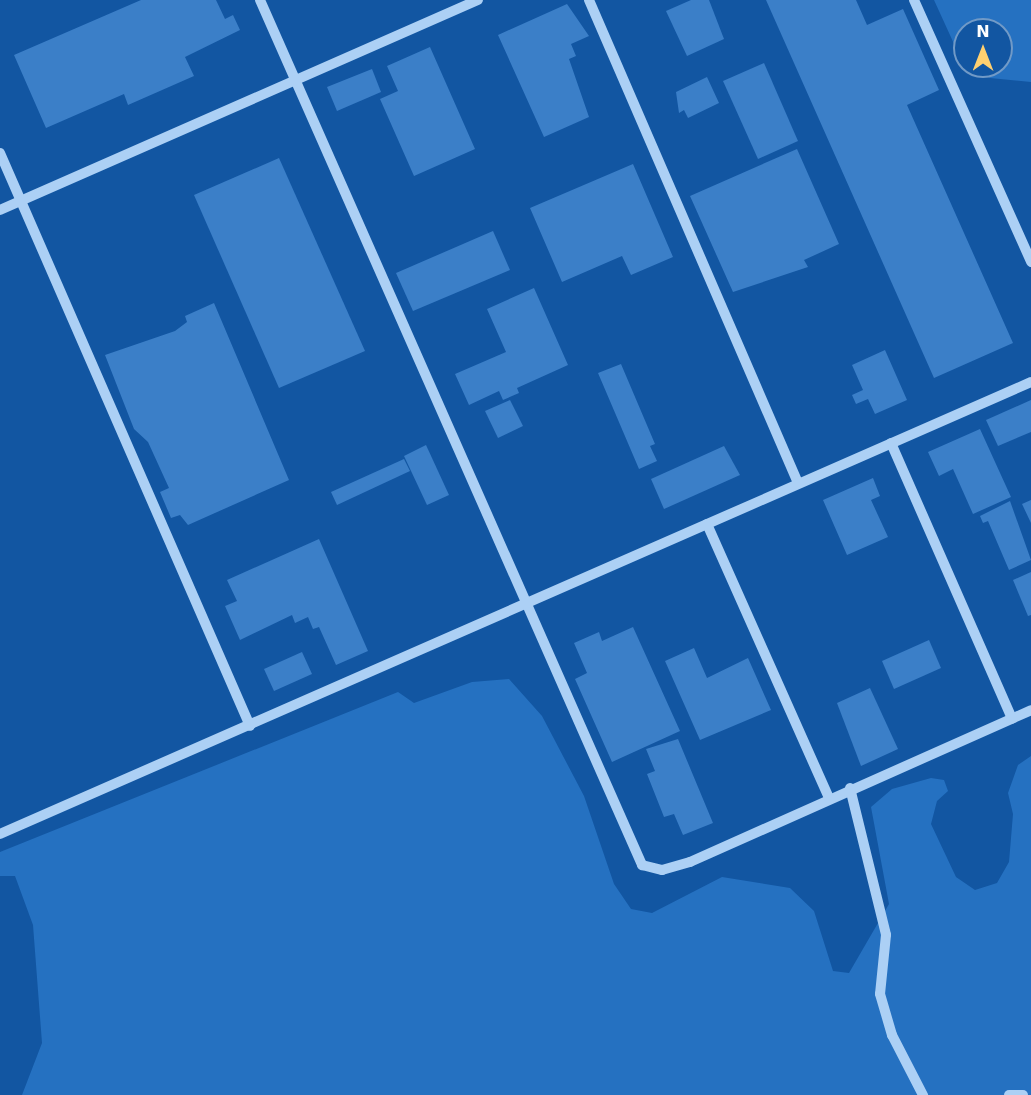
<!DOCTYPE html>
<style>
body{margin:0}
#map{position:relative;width:1031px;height:1095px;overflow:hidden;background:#1256a2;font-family:"DejaVu Sans",sans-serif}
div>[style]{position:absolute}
.green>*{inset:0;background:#2571c1}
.building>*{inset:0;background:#3b7fc8}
.minor>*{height:10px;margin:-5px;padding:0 5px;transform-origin:5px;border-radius:5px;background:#acd0f5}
span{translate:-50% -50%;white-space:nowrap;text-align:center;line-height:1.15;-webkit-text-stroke:4.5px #1256a2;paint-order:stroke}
.north{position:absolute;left:953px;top:18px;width:60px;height:60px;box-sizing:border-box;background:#1256a2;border:2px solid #719ac7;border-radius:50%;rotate:0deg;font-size:16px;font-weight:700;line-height:24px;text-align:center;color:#fff}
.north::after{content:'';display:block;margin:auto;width:21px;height:27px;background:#ffd070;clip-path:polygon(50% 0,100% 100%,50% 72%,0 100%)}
</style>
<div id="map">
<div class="green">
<i style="clip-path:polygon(934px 0,1031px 0,1031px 82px,990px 78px,973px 66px,1001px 66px,1001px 30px,965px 30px,965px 61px,960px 57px)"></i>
<i style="clip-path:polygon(509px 679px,542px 716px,584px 796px,614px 884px,631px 909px,652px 913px,722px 877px,790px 888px,814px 911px,833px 971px,849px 973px,889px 904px,871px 807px,892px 789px,931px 778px,944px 780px,948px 791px,937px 801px,931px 824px,956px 877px,975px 890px,997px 883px,1009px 862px,1013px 814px,1008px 793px,1018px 765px,1031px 756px,1031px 1095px,22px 1095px,42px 1043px,33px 925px,15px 876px,0 876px,0 852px,398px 692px,414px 703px,472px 682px)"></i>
</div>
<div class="building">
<i style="clip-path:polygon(141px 0,216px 0,225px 19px,233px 15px,240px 30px,185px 57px,194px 76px,128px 105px,124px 94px,46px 128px,14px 55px)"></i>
<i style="clip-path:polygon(691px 0,709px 0,724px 39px,687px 56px,666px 11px)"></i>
<i style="clip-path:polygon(766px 0,856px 0,867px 25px,903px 9px,939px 90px,907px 105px,1013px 343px,934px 378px)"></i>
<i style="clip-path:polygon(567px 4px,589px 36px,571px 44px,576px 56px,569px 59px,589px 117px,544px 137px,498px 35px)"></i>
<i style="clip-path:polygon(430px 47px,475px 149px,414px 176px,380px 99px,398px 91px,387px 66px)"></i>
<i style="clip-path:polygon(764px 63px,798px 141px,758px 159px,723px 81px)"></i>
<i style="clip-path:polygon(372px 69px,381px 92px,337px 111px,327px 87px)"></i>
<i style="clip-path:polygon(707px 77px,719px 103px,688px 118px,684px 110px,679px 113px,676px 92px)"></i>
<i style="clip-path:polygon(797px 149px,839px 244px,804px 260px,808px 267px,733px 292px,690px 196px)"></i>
<i style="clip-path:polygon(279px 158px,365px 351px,279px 388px,194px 195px)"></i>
<i style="clip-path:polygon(633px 164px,673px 257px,631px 275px,622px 256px,562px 282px,530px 208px)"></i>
<i style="clip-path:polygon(493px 231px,510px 270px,413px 311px,396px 273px)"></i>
<i style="clip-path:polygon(534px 288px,568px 365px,517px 388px,519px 393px,503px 400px,499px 391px,469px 405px,455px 374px,506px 352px,487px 309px)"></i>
<i style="clip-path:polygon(214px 303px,289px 480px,188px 525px,180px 515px,171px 518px,160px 492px,169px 488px,148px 442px,134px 429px,105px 355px,175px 331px,187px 322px,185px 316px)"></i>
<i style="clip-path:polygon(885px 350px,907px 400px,875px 414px,868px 399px,856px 404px,852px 395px,863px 390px,852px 365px)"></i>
<i style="clip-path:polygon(621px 364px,655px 444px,650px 446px,657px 461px,639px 469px,598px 373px)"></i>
<i style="clip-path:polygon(510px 400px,523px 426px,498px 438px,485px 411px)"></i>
<i style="clip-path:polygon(1031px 400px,1031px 432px,998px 446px,986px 420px)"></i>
<i style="clip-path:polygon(980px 429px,1011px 497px,973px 514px,953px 469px,939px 476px,928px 452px)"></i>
<i style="clip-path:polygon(426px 445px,449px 495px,427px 505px,404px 456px)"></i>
<i style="clip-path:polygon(724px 446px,740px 475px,664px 509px,651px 479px)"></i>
<i style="clip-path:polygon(404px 459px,410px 471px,337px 505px,331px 492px)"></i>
<i style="clip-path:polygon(873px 478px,880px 496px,871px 500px,888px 537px,847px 555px,823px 500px)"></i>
<i style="clip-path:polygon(1031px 500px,1031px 523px,1022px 504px)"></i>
<i style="clip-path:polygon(1010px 501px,1031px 560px,1009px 570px,988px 521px,983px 523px,980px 516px)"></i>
<i style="clip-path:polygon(319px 539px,368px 651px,336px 665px,319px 627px,313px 629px,308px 617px,295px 623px,292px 615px,240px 640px,225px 606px,237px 601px,227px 580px)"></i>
<i style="clip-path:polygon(1031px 572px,1031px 615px,1028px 616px,1013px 580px)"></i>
<i style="clip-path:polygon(633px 627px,680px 731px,612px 762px,575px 679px,587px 673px,574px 643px,599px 632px,602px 641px)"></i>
<i style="clip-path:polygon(929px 640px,941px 668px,894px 689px,882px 661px)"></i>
<i style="clip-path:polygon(694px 648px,707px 678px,748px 658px,771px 710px,700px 740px,665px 661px)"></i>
<i style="clip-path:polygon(302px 652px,312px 674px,274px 691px,264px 669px)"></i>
<i style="clip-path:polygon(870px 688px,898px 749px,861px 766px,837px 703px)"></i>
<i style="clip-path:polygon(678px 739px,713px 823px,683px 835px,674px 814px,664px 817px,647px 774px,655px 771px,646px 749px)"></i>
</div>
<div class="minor">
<i style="left:260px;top:0;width:946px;rotate:66.17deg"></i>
<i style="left:642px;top:865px;width:21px;rotate:14deg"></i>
<i style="left:662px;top:870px;width:29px;rotate:-16deg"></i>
<i style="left:690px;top:862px;width:373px;rotate:-24deg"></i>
<i style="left:589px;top:0;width:526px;rotate:66.6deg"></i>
<i style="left:914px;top:0;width:287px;rotate:65.9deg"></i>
<i style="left:0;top:153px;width:625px;rotate:66.43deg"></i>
<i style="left:0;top:210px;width:522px;rotate:-23.72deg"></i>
<i style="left:891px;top:443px;width:301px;rotate:66.3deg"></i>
<i style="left:707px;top:524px;width:300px;rotate:66deg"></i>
<i style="left:850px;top:788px;width:151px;rotate:76.2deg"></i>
<i style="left:886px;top:935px;width:59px;rotate:95.8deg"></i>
<i style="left:880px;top:994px;width:43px;rotate:73.7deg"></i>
<i style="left:892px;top:1035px;width:68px;rotate:62.7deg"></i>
<i style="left:0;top:834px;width:1126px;rotate:-23.67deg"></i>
<i style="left:1009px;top:1095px;width:14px"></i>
</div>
<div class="north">N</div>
</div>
